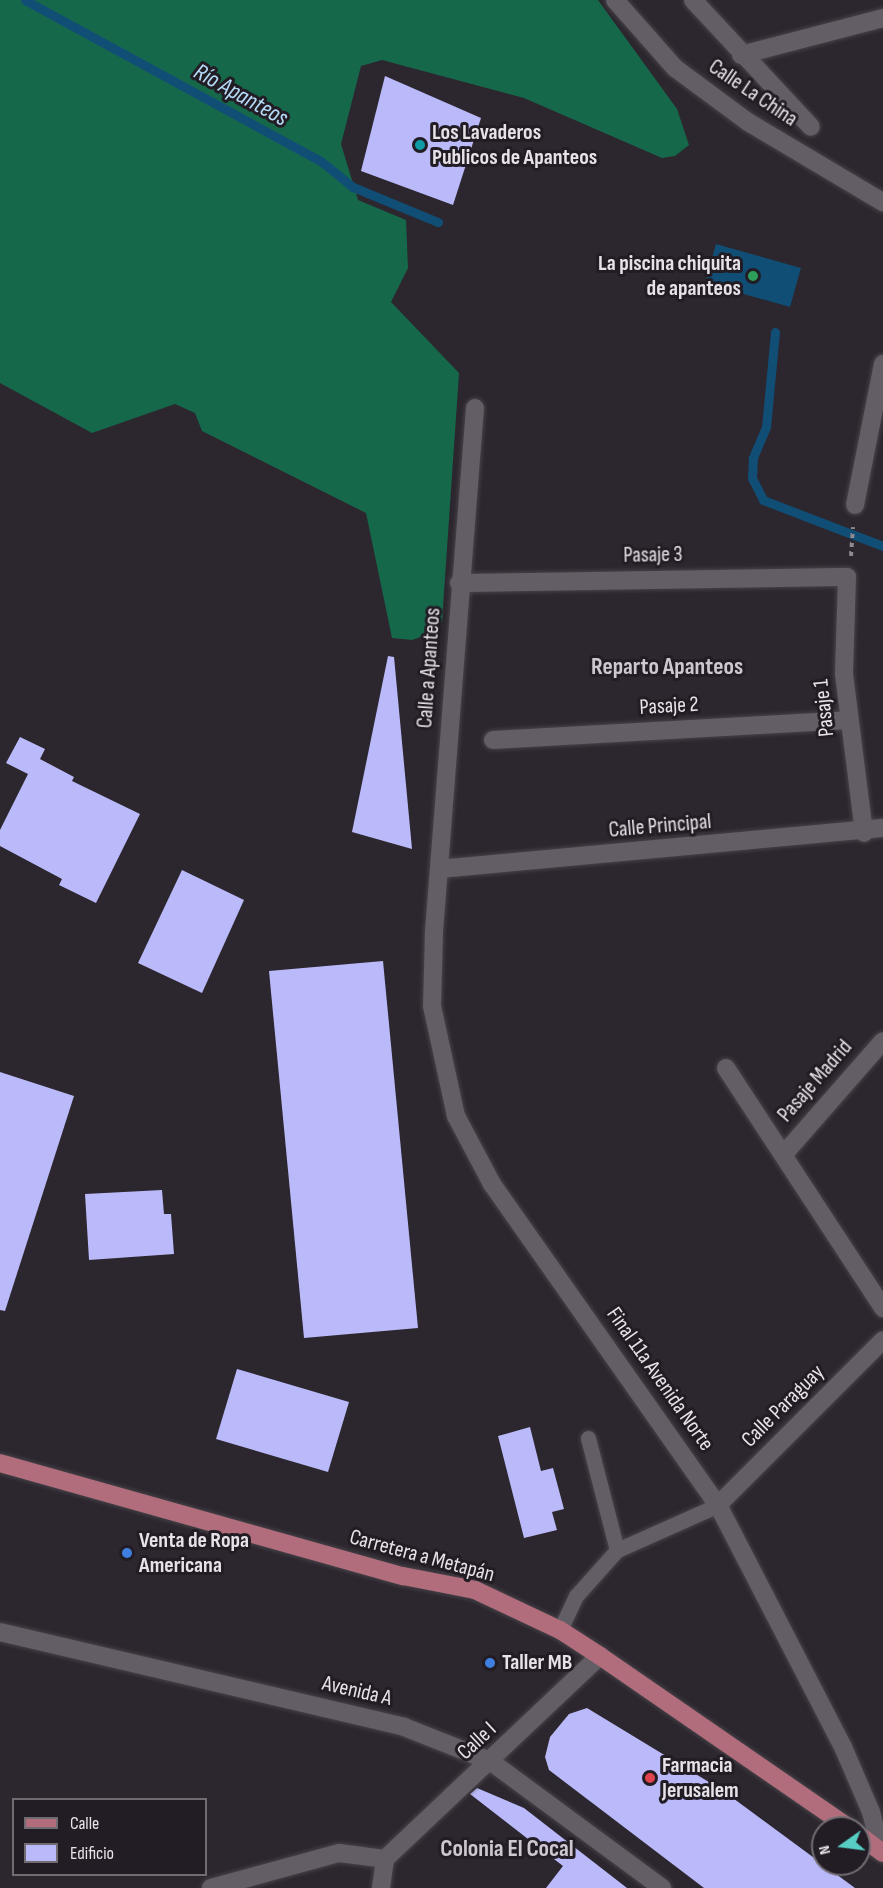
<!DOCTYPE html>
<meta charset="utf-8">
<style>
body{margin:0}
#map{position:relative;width:883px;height:1888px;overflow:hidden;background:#2c262e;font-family:"Sofia Sans Condensed",sans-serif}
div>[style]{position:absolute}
.forest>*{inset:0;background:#16684b}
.water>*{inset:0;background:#114e76}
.stream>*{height:9px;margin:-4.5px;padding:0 4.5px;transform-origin:4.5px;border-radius:4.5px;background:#114e76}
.building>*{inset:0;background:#babafa}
.path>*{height:4px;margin-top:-2px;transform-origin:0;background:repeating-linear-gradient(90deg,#8e8990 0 4.5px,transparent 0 9px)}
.roads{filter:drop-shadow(0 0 2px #464248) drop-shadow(0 0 2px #464248)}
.lane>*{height:15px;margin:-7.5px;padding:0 7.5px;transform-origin:7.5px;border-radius:7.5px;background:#635d66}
.street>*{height:18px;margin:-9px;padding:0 9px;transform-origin:9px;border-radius:9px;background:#635d66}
.secondary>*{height:18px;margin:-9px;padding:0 9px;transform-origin:9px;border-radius:9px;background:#635d66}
.primary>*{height:18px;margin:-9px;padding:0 9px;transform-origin:9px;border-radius:9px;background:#b16d7c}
.dots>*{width:16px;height:16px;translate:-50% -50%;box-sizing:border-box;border:3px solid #221d24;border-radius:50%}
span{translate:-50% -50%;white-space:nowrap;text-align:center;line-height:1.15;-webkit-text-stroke:6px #221d24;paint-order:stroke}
.street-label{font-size:22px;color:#e6e2e7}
.poi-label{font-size:22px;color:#e6e2e7;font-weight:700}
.left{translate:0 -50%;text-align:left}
.right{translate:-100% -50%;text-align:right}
.water-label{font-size:24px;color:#b7dcfa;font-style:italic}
.neighbourhood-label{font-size:24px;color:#cec6d1;font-weight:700}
.legend{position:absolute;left:12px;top:1798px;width:195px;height:78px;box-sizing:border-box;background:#221d24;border:2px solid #706c72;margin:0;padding:8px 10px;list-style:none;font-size:18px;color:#e6e2e7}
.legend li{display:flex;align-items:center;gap:12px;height:30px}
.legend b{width:30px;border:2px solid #706c72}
.north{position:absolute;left:811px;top:1816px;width:60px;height:60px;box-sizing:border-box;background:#221d24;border:2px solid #706c72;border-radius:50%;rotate:256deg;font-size:16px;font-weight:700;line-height:24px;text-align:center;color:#e6e2e7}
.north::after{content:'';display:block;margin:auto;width:21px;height:27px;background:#56cec4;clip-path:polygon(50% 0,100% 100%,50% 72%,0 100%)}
</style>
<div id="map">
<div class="forest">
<i style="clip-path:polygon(0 0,598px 0,677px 109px,689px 145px,675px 156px,662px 158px,524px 98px,382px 60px,361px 66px,341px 144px,358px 200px,406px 220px,408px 268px,391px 302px,459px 373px,442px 622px,429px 634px,412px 640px,392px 638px,366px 513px,202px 431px,195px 413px,175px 404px,92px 433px,0 383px)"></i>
</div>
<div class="water">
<i style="clip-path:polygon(716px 244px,801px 268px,790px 307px,705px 283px)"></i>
</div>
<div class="stream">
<i style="left:25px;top:0;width:338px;rotate:28.6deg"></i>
<i style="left:322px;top:162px;width:40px;rotate:39deg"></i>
<i style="left:353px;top:187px;width:92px;rotate:22.4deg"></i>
<i style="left:775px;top:332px;width:95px;rotate:95.4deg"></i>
<i style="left:766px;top:427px;width:34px;rotate:113deg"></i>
<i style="left:753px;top:458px;width:20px;rotate:93deg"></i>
<i style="left:752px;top:478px;width:25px;rotate:63deg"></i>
<i style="left:763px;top:500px;width:129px;rotate:21deg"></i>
</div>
<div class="building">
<i style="clip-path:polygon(385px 76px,481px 118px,453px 205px,361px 171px)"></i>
<i style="clip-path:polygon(388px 656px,394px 657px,412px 849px,352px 832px)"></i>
<i style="clip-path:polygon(20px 737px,45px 749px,40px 759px,74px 777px,72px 781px,140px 814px,96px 903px,59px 885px,62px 879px,0 846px,0 830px,28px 774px,6px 763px)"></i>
<i style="clip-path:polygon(182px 870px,244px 900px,202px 993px,138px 963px)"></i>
<i style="clip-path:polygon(383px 961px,418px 1328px,304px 1338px,269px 971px)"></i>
<i style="clip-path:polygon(0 1072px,74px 1096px,5px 1311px,0 1310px)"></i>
<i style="clip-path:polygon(162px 1190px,164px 1214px,171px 1214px,174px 1254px,89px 1260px,85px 1194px)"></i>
<i style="clip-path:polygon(237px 1369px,349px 1402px,328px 1472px,216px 1439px)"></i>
<i style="clip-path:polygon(530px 1427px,541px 1471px,553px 1468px,564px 1509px,552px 1512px,557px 1530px,524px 1538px,498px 1436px)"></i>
<i style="clip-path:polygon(587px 1708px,722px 1790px,855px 1888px,704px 1888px,549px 1770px,545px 1757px,550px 1737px,569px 1714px)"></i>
<i style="clip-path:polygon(477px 1788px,524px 1808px,627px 1888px,546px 1888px,563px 1866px,470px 1794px)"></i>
</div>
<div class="path">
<i style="left:851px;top:556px;width:29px;rotate:-86deg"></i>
</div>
<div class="roads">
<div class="lane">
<i style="left:588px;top:1438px;width:116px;rotate:75.5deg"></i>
<i style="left:560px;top:1630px;width:38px;rotate:-65deg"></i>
<i style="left:576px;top:1596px;width:62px;rotate:-48.3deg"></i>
<i style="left:617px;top:1550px;width:111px;rotate:-24deg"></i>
</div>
<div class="street">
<i style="left:693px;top:0;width:173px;rotate:47.1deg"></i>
<i style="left:741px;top:55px;width:147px;rotate:-14.6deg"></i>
<i style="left:475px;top:408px;width:525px;rotate:94.48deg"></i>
<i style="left:434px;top:931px;width:75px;rotate:91.5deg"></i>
<i style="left:432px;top:1006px;width:113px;rotate:77.7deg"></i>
<i style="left:456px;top:1116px;width:77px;rotate:62.1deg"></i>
<i style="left:492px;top:1184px;width:393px;rotate:54.9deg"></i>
<i style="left:718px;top:1505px;width:272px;rotate:62.7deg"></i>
<i style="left:843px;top:1747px;width:71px;rotate:66.7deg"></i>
<i style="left:871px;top:1812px;width:40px;rotate:75.6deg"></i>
<i style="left:855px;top:505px;width:144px;rotate:-78.8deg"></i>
<i style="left:459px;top:583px;width:388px;rotate:-0.9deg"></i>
<i style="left:847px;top:577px;width:97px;rotate:91.8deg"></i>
<i style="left:844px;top:674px;width:160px;rotate:82.8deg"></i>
<i style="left:493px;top:740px;width:356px;rotate:-3.2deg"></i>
<i style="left:440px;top:869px;width:445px;rotate:-5.3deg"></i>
<i style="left:726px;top:1068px;width:287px;rotate:56.8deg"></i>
<i style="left:784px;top:1154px;width:150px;rotate:-48.8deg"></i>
<i style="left:718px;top:1505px;width:233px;rotate:-45deg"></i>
<i style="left:0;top:1632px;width:415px;rotate:13.2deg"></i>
<i style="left:404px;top:1727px;width:92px;rotate:21.6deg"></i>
<i style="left:490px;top:1761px;width:214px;rotate:36.4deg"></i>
<i style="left:385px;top:1859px;width:296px;rotate:-43.4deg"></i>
<i style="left:211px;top:1888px;width:133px;rotate:-15.3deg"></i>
<i style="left:339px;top:1853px;width:46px;rotate:7.4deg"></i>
<i style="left:381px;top:1888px;width:29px;rotate:-82deg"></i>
</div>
<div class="secondary">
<i style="left:615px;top:0;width:91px;rotate:48.6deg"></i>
<i style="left:675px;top:68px;width:91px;rotate:36.5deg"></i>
<i style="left:748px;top:122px;width:157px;rotate:30.7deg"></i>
</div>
<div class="primary">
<i style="left:0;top:1463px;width:419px;rotate:15.7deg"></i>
<i style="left:403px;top:1576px;width:73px;rotate:11deg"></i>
<i style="left:475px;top:1590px;width:94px;rotate:25.2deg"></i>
<i style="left:560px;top:1630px;width:48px;rotate:33deg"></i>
<i style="left:600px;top:1656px;width:303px;rotate:34.6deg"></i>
<i style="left:859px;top:1835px;width:30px;rotate:37deg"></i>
</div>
</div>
<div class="dots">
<i style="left:420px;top:145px;background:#0f9aa8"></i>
<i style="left:753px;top:276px;background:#2e9e5b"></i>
<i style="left:127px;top:1553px;background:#3f7fe0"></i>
<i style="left:490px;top:1663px;background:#3f7fe0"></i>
<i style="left:650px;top:1778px;background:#e0444e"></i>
</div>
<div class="street-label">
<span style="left:753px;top:93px;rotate:34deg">Calle La China</span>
<span style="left:653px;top:555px;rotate:-1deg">Pasaje 3</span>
<span style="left:429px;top:668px;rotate:-86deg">Calle a Apanteos</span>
<span style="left:669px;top:706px;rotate:-3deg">Pasaje 2</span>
<span style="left:824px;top:708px;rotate:-96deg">Pasaje 1</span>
<span style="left:660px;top:826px;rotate:-5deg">Calle Principal</span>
<span style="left:815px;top:1081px;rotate:-49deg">Pasaje Madrid</span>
<span style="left:660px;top:1379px;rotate:55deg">Final 11a Avenida Norte</span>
<span style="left:783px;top:1406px;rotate:-45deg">Calle Paraguay</span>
<span style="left:422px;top:1556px;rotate:15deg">Carretera a Metapán</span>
<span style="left:357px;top:1691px;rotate:13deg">Avenida A</span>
<span style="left:477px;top:1741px;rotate:-43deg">Calle I</span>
</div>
<div class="poi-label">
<span class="left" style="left:432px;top:145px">Los Lavaderos<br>Publicos de Apanteos</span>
<span class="right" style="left:741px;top:276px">La piscina chiquita<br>de apanteos</span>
<span class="left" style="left:139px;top:1553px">Venta de Ropa<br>Americana</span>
<span class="left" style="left:502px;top:1663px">Taller MB</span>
<span class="left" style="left:662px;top:1778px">Farmacia<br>Jerusalem</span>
</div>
<div class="water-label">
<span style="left:241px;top:95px;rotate:29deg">Río Apanteos</span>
</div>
<div class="neighbourhood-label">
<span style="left:667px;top:667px">Reparto Apanteos</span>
<span style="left:507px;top:1849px">Colonia El Cocal</span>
</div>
<ul class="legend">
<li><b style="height:8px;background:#b16d7c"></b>Calle</li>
<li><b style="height:16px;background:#babafa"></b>Edificio</li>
</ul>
<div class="north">N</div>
</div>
